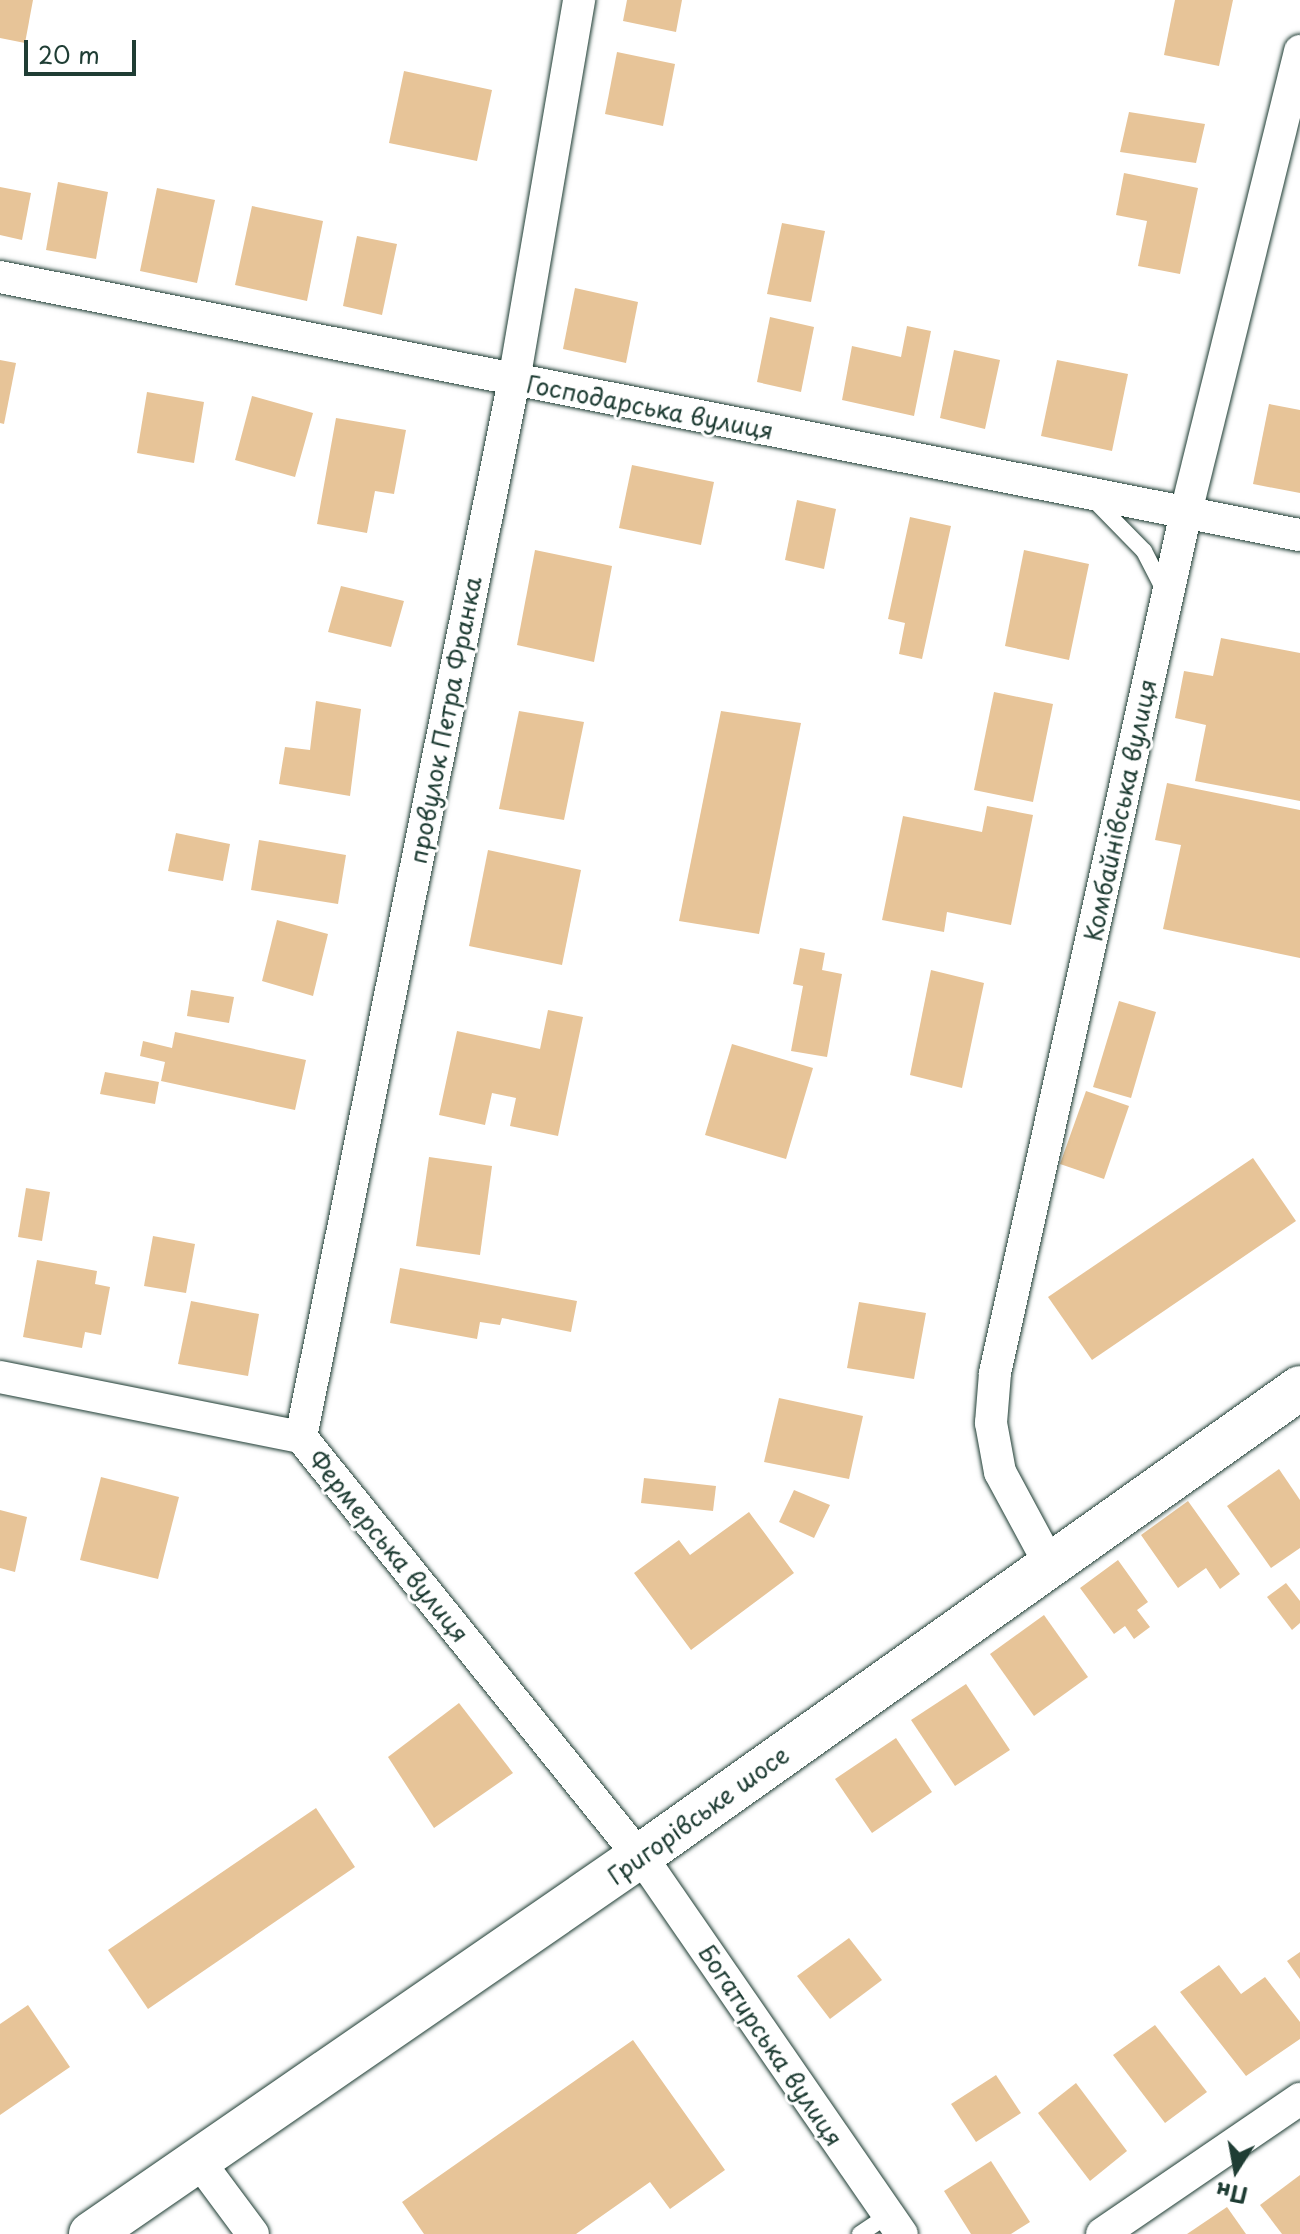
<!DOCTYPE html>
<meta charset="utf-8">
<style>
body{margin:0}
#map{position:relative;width:1300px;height:2234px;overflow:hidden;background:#fff;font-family:"Playpen Sans",sans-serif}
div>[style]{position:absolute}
.building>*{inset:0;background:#e7c498}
.roads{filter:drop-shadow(0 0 2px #1f3d34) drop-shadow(0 0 2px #1f3d34)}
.lane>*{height:16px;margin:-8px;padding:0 8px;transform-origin:8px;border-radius:8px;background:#fff}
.street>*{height:32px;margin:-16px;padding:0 16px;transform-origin:16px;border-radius:16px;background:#fff}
.secondary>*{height:44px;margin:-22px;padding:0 22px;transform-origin:22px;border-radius:22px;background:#fff}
span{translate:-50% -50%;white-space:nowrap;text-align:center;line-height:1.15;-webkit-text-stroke:6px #fff;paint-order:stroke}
.street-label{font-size:24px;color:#1f3d34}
.north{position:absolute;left:1196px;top:2130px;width:80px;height:80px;-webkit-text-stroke:6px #fff;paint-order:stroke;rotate:191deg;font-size:22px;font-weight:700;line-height:32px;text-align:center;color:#1f3d34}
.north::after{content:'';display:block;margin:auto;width:28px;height:36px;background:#1f3d34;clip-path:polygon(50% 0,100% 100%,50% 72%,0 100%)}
.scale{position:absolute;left:24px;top:40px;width:112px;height:36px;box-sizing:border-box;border:4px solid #1f3d34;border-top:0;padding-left:10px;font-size:24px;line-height:28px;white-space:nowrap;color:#1f3d34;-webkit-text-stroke:6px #fff;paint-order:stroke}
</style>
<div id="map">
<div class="building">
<i style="clip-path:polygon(0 0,33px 0,25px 43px,0 38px)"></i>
<i style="clip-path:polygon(627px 0,682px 0,676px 32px,623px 21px)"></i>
<i style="clip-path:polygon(1175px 0,1233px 0,1219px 66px,1164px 55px)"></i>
<i style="clip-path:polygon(617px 52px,675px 64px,663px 126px,605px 114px)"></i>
<i style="clip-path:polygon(404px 71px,492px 90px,477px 161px,389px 143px)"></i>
<i style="clip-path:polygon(1129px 112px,1205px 124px,1196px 163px,1120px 152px)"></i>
<i style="clip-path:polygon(1124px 173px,1198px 188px,1180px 274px,1138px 266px,1147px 221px,1116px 215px)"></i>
<i style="clip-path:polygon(58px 182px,108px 192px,96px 259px,46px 250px)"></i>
<i style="clip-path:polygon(0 187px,31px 193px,22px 240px,0 235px)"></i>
<i style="clip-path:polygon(157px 188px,215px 200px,197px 283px,140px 271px)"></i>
<i style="clip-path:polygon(252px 206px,323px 221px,307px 301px,235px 285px)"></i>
<i style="clip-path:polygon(782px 223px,825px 231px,811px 302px,767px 294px)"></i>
<i style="clip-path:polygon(357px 236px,397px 244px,382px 315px,343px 306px)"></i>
<i style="clip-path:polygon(575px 288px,638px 302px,626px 363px,563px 349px)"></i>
<i style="clip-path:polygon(770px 317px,814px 327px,801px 392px,757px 382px)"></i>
<i style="clip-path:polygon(907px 326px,931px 331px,914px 416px,842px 400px,852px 346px,901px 357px)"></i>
<i style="clip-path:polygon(954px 350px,1000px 360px,985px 429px,940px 418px)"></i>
<i style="clip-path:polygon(0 360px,16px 363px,4px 424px,0 423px)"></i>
<i style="clip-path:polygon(1057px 360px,1128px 374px,1112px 451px,1041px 436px)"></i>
<i style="clip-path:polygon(147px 392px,204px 402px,194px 463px,137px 453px)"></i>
<i style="clip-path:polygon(252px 396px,313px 413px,295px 477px,235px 460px)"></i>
<i style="clip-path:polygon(1269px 404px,1300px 410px,1300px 493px,1253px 484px)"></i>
<i style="clip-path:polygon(336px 418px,406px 430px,394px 494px,375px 491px,367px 533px,317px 524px)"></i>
<i style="clip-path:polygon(632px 465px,714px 482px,701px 545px,619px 528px)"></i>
<i style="clip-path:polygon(797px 500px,836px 509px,824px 569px,785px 560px)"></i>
<i style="clip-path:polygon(910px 517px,951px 526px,922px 659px,899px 654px,905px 623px,888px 619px)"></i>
<i style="clip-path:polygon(535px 550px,612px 566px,594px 662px,517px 645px)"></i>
<i style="clip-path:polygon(1024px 550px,1089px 564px,1069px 660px,1005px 646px)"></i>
<i style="clip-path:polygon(341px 586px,404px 601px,391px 647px,328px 632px)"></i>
<i style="clip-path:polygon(1221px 638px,1300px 653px,1300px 801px,1195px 781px,1206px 725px,1175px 718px,1184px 671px,1213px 676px)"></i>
<i style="clip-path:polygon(994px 692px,1053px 704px,1033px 802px,974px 790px)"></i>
<i style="clip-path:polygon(316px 701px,361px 709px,350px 796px,279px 784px,285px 747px,310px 750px)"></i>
<i style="clip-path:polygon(519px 711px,584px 722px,564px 820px,499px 809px)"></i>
<i style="clip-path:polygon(721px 711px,801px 723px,759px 934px,679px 921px)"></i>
<i style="clip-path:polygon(1167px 783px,1300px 810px,1300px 958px,1163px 929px,1181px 845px,1155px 840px)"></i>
<i style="clip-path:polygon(987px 806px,1033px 815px,1011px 925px,947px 912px,944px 932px,882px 920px,903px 816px,982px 832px)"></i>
<i style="clip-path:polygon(176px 833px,230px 844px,223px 881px,168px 871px)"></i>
<i style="clip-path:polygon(259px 840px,346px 855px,338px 904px,251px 890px)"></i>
<i style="clip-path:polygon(488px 850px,581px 870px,562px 965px,469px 946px)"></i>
<i style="clip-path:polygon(277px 920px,328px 934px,313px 996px,262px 981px)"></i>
<i style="clip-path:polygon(800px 948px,825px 953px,822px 970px,842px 974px,827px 1057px,791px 1051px,803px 986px,793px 984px)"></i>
<i style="clip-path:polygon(931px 970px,984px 983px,962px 1088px,910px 1075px)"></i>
<i style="clip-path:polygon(191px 990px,234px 997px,229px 1023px,187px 1016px)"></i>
<i style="clip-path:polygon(1119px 1001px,1156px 1012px,1131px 1098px,1093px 1087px)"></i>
<i style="clip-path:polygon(548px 1010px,583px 1017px,558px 1136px,510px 1126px,516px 1098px,492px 1093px,485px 1125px,439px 1115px,457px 1031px,540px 1049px)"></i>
<i style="clip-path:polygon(175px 1032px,306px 1060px,295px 1110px,161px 1081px,165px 1062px,140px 1056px,143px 1041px,172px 1048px)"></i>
<i style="clip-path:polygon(732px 1044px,813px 1068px,786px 1159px,705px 1135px)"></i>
<i style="clip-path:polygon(105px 1072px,159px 1082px,155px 1104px,100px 1094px)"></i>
<i style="clip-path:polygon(1086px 1091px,1129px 1106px,1104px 1179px,1060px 1164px)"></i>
<i style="clip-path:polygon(429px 1157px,492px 1166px,480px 1255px,416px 1246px)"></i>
<i style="clip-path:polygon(1253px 1158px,1296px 1221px,1092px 1360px,1048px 1297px)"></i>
<i style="clip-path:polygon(26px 1188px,50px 1192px,42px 1241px,18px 1237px)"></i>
<i style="clip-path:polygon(153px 1236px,195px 1244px,186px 1293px,144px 1286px)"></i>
<i style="clip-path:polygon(37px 1260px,97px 1271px,95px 1284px,110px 1287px,101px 1335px,85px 1332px,82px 1348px,23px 1337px)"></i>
<i style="clip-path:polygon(400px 1268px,577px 1301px,571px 1332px,502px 1318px,500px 1325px,480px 1322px,477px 1339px,390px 1323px)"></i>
<i style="clip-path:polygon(191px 1301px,259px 1314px,248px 1376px,178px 1364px)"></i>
<i style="clip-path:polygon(859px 1302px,926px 1313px,914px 1379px,847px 1368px)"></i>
<i style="clip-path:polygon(779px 1398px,863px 1416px,849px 1479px,764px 1462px)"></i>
<i style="clip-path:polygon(1279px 1469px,1300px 1500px,1300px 1548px,1271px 1568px,1227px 1506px)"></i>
<i style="clip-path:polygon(101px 1477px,179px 1497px,158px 1579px,80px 1560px)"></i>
<i style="clip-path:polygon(644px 1478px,716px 1486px,713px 1511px,641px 1503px)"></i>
<i style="clip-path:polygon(794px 1490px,830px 1505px,814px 1538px,779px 1522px)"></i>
<i style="clip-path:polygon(1188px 1501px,1240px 1574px,1220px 1589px,1206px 1568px,1178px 1588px,1141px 1535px)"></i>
<i style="clip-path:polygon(0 1510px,27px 1517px,15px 1572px,0 1568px)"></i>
<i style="clip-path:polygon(749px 1512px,794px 1573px,691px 1650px,634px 1573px,679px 1540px,690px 1555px)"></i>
<i style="clip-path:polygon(1118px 1560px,1148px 1602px,1137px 1610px,1150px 1627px,1134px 1639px,1125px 1626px,1114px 1634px,1080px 1588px)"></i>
<i style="clip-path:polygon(1286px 1583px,1300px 1601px,1300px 1623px,1292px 1630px,1267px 1597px)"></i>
<i style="clip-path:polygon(1044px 1615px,1088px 1677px,1034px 1716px,990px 1654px)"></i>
<i style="clip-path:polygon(966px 1684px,1010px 1750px,955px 1786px,911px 1720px)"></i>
<i style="clip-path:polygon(459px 1703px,513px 1773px,434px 1828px,388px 1757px)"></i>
<i style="clip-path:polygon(896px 1738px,932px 1792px,872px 1833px,835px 1779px)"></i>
<i style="clip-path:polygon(316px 1808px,355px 1867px,148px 2009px,108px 1950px)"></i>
<i style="clip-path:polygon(849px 1938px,882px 1980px,830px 2019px,797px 1976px)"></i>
<i style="clip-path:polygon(1300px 1952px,1300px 1979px,1287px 1961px)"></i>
<i style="clip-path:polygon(1219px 1965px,1241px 1994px,1265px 1977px,1300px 2022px,1300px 2039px,1246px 2076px,1180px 1992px)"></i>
<i style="clip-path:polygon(28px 2005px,70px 2067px,0 2115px,0 2024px)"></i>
<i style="clip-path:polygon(1155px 2025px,1207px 2092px,1165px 2123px,1113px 2055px)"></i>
<i style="clip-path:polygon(633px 2040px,725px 2170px,670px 2209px,650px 2182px,576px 2234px,424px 2234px,402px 2202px)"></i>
<i style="clip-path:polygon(996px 2075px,1021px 2113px,976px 2142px,951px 2104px)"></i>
<i style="clip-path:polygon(1076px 2083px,1127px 2151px,1090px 2181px,1038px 2113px)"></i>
<i style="clip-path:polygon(991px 2161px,1030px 2222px,1011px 2234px,971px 2234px,944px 2191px)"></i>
<i style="clip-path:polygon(1300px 2175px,1300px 2234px,1282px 2234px,1260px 2205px)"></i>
<i style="clip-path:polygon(1227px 2207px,1246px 2234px,1187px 2234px)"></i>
</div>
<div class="roads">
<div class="lane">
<i style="left:1093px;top:499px;width:73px;rotate:45.6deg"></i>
<i style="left:1144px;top:551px;width:48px;rotate:62.9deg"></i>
<i style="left:860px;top:2234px;width:34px;rotate:-34deg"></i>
</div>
<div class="street">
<i style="left:0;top:277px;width:1325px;rotate:11.23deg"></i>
<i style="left:0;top:1377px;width:307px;rotate:11.3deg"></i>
<i style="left:301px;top:1437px;width:559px;rotate:51.1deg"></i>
<i style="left:652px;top:1872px;width:440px;rotate:55.4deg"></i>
<i style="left:301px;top:1437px;width:1077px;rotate:-78.6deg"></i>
<i style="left:514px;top:381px;width:387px;rotate:-80.3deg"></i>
<i style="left:1049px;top:1563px;width:103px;rotate:-118.3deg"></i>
<i style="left:1000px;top:1472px;width:50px;rotate:-100.4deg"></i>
<i style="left:991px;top:1423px;width:50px;rotate:-85.4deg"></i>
<i style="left:995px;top:1373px;width:882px;rotate:-77.49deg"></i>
<i style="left:1186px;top:512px;width:475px;rotate:-76.1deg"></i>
<i style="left:198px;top:2160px;width:92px;rotate:53.4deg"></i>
<i style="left:1102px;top:2234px;width:240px;rotate:-34.3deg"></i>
</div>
<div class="secondary">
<i style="left:91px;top:2234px;width:667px;rotate:-34.55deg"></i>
<i style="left:640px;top:1856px;width:809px;rotate:-35.34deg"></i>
</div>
</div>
<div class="street-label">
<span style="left:650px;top:407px;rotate:11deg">Господарська вулиця</span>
<span style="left:445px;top:720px;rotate:-79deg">провулок Петра Франка</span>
<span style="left:1120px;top:810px;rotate:-78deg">Комбайнівська вулиця</span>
<span style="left:389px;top:1546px;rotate:51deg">Фермерська вулиця</span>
<span style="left:698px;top:1815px;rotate:-36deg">Григорівське шосе</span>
<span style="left:771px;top:2045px;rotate:56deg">Богатирська вулиця</span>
</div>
<div class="north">Пн</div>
<div class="scale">20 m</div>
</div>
